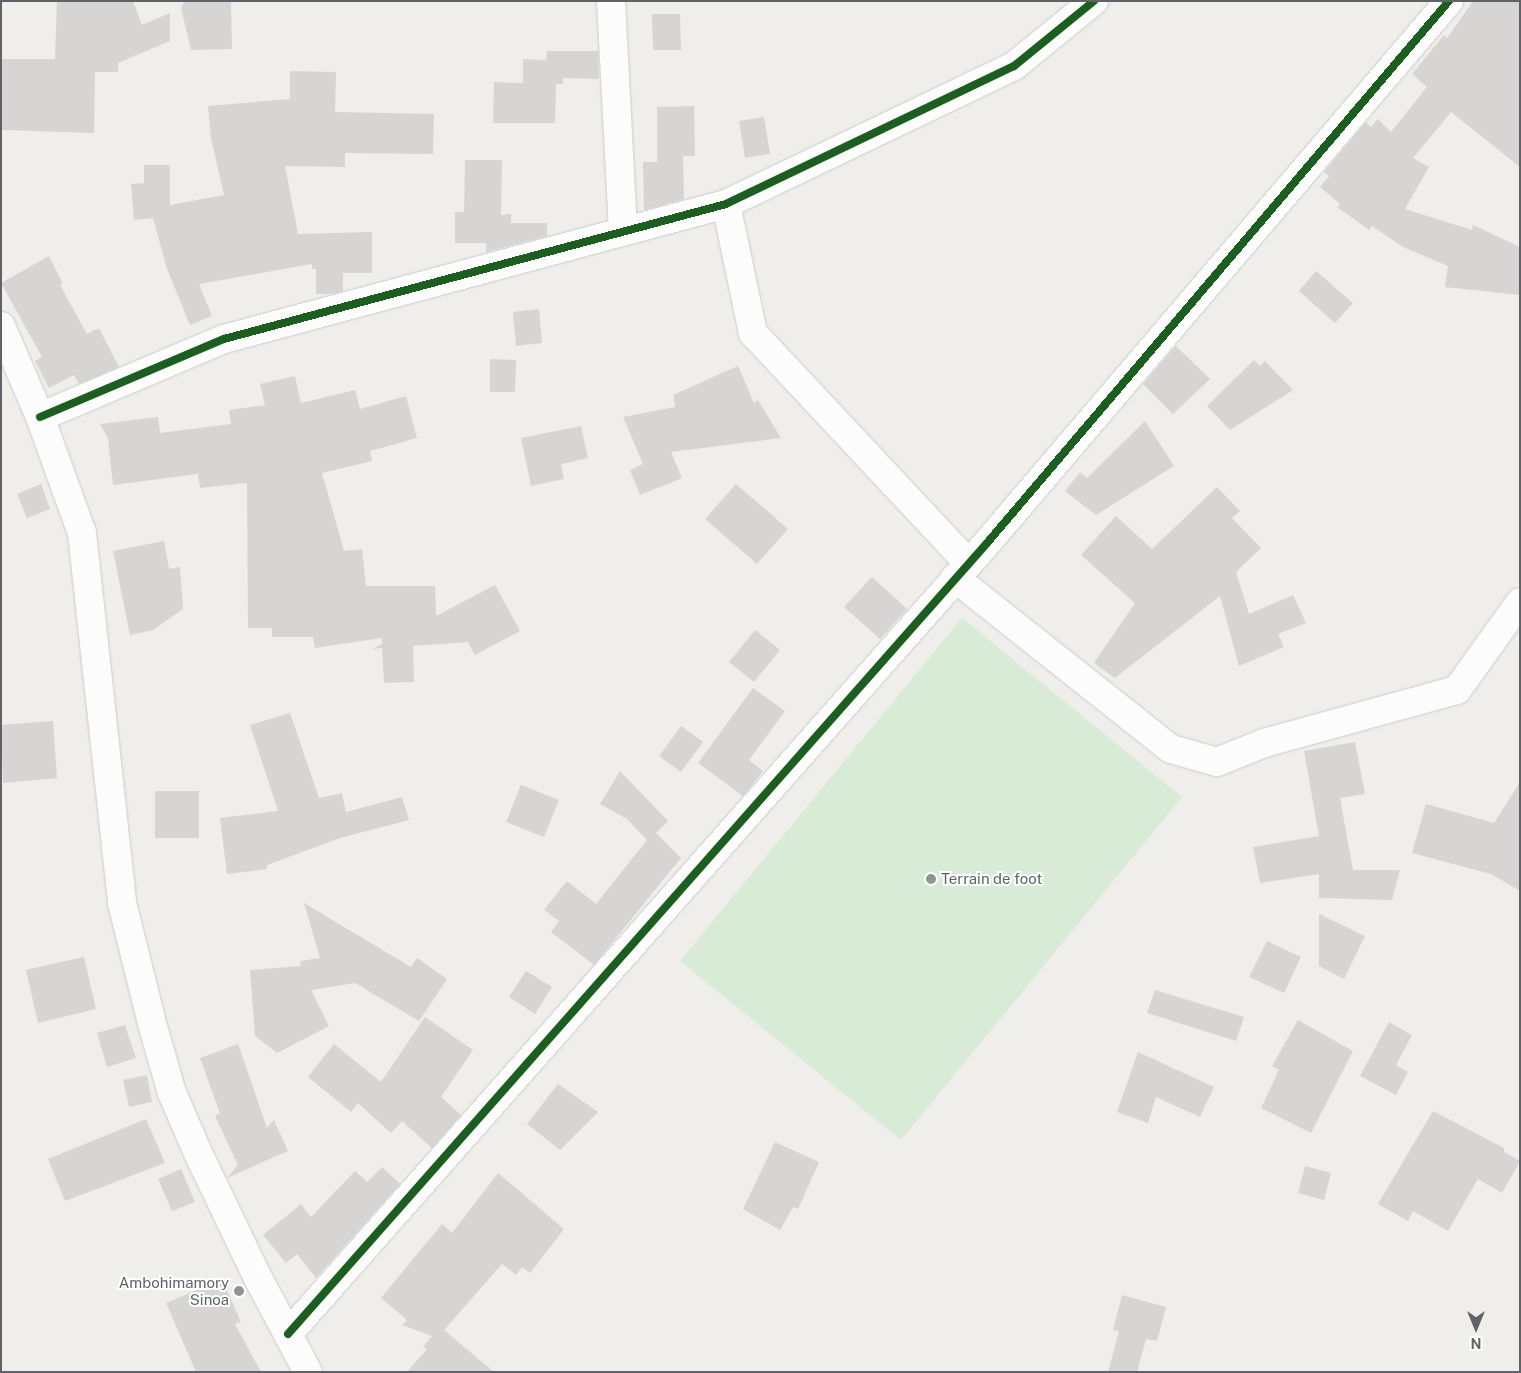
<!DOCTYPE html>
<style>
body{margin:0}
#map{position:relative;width:1521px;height:1373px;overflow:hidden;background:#efeeea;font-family:"Public Sans",sans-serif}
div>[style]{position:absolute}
.green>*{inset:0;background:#d8ebd6}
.building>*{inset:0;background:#d6d5d3}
.roads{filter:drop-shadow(0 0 1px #cbcccc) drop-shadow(0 0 1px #cbcccc)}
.minor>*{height:28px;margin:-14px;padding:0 14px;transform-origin:14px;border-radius:14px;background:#fdfcfc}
.cycleway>*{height:8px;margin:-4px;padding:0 4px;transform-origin:4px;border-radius:4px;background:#1b5e20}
.dots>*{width:14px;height:14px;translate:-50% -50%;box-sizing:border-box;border:2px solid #fff;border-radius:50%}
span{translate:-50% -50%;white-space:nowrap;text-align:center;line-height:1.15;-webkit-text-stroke:4px #fff;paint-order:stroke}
.poi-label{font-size:15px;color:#5f6368}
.left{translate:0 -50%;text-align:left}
.right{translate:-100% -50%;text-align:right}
.frame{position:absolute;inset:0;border:2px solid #5f6368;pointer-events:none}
.north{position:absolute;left:1451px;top:1303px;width:50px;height:50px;-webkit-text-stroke:4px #fff;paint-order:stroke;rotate:180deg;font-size:14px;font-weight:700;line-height:20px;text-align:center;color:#5f6368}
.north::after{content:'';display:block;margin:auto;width:18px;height:22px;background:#5f6368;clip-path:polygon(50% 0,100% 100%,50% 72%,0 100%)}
</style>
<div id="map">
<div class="green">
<i style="clip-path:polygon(962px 618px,1182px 797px,901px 1140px,680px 961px)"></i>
</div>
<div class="building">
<i style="clip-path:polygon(57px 1px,133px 1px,142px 25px,170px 13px,170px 41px,118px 63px,118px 72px,95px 72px,94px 133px,1px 130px,1px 59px,55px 59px)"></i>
<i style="clip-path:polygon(185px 1px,231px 1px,232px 49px,191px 50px,181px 8px)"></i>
<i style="clip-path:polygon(1473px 1px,1520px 1px,1520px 167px,1451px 112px,1413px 158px,1429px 167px,1405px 209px,1472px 230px,1473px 225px,1520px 247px,1520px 295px,1445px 287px,1448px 266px,1403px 247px,1372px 226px,1369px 230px,1337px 207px,1340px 204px,1320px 187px,1329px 176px,1324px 172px,1366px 122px,1371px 127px,1378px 119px,1391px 132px,1427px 87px,1412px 74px,1444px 35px,1447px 38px)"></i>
<i style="clip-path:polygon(652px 14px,680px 14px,681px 50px,653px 50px)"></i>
<i style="clip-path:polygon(547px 51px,598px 51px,599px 79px,563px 78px,563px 84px,556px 84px,555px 123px,493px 123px,494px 82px,523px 83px,523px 59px,546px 60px)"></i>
<i style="clip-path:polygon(290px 71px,336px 72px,335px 112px,434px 114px,433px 154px,345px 153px,345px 167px,285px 166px,298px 234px,372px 232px,372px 273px,343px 273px,343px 291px,332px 294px,316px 294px,316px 269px,312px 269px,312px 264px,199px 284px,212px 316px,190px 325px,167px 269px,153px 218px,134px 220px,131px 184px,144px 183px,144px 165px,170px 165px,170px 205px,224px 195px,211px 138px,208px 106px,290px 99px)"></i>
<i style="clip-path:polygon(694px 106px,695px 156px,683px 156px,684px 199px,644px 210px,643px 162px,657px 162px,657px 107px)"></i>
<i style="clip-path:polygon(764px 117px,770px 154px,745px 158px,739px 121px)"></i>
<i style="clip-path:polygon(465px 160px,502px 160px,501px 215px,511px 214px,511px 223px,547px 223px,547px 236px,486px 252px,486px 243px,455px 243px,455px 212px,464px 212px)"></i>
<i style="clip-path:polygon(49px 256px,63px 284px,60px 285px,87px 334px,99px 328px,119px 367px,79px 384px,74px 375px,49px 388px,35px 361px,42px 357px,1px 283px)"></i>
<i style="clip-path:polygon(1316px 271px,1353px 303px,1335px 323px,1299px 291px)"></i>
<i style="clip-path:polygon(539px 309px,542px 343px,516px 346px,513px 312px)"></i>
<i style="clip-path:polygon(1176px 346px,1210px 379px,1173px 414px,1143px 384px)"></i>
<i style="clip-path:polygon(490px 359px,516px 360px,515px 392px,490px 392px)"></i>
<i style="clip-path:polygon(1254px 360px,1260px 366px,1265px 361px,1293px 390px,1230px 430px,1207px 406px)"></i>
<i style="clip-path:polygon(738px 366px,754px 403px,758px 400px,781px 438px,671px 452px,682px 478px,640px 495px,630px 470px,643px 464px,623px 417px,675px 407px,673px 395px)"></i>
<i style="clip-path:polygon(295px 376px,301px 403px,355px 390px,360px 409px,406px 396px,417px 438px,370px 451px,372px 461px,322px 473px,344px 551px,362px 549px,366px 586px,435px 586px,436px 616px,495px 585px,520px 631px,475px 655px,468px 642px,413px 646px,414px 682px,384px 683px,382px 648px,372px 649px,382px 644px,382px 638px,315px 648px,313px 637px,272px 637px,272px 628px,248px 628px,247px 483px,200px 488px,198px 474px,113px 485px,108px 438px,100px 424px,158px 417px,160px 433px,231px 424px,229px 410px,265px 405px,260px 384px)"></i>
<i style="clip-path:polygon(1145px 421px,1174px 466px,1096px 515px,1065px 491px,1080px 472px,1087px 478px)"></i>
<i style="clip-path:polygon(581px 426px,588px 458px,561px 464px,564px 479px,531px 486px,521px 438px)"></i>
<i style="clip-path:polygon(41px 484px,50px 509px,27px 518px,17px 494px)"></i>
<i style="clip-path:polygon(736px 484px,788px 529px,757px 564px,705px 519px)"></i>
<i style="clip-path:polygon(1217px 487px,1240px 511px,1232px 518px,1261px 548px,1236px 572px,1249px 614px,1293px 595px,1306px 623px,1278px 634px,1284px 647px,1239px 666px,1220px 596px,1115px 678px,1094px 663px,1135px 603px,1081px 555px,1116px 516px,1152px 549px)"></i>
<i style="clip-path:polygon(164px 541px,169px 569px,180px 567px,183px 609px,153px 630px,130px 635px,113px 551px)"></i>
<i style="clip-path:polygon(872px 577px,907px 609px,880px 639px,844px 607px)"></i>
<i style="clip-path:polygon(755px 630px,780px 650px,754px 682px,729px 662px)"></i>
<i style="clip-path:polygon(753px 688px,785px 711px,749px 760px,763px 771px,743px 796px,698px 763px)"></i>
<i style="clip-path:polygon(290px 713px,319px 798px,342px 793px,346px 812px,402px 797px,409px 820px,340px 838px,267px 865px,267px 869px,227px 874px,220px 818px,278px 811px,250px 725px)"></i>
<i style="clip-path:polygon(53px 721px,57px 778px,3px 783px,1px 725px)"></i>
<i style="clip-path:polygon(681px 726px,703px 742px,681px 772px,659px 756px)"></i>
<i style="clip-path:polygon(1355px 742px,1365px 794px,1340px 798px,1353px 870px,1400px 870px,1392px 900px,1319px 898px,1319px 874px,1260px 883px,1253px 847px,1319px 836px,1304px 751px)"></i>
<i style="clip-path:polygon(620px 771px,668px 821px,656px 833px,681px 858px,594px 965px,551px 932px,559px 921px,544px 910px,567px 881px,596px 904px,647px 840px,627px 819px,600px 804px)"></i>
<i style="clip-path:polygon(1520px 782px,1520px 891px,1491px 874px,1412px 853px,1426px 804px,1494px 823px)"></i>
<i style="clip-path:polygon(521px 785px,559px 800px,544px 837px,506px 822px)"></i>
<i style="clip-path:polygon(155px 791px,199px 791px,199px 838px,155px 838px)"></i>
<i style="clip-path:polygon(304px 903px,411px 967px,417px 958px,447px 979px,419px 1021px,355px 983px,311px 990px,329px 1026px,277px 1053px,255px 1036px,250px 970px,301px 966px,300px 961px,320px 958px)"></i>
<i style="clip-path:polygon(1319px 914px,1365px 936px,1344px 979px,1319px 966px)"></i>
<i style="clip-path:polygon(1267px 941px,1301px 957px,1284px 993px,1249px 977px)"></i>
<i style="clip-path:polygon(84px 957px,96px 1009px,38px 1023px,26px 970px)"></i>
<i style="clip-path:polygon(526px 971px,552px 987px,535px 1014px,509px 997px)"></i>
<i style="clip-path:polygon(1155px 990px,1244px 1017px,1236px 1041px,1147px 1013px)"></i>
<i style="clip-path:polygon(425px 1017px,473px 1050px,441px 1097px,461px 1115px,432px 1148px,402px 1121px,391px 1133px,358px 1103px,351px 1112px,308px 1077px,334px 1044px,381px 1082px)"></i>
<i style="clip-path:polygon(1298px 1020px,1353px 1051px,1311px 1133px,1261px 1108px,1279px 1070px,1272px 1066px)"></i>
<i style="clip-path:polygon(1389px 1022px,1412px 1035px,1396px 1065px,1408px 1072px,1396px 1095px,1360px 1076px)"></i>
<i style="clip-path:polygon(125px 1025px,136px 1058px,107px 1067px,97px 1033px)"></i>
<i style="clip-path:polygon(238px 1044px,267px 1128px,274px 1120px,288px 1151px,227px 1178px,238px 1165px,215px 1116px,220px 1113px,200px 1058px)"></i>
<i style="clip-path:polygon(1138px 1052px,1214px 1087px,1200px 1117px,1156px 1097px,1148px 1123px,1117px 1112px)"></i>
<i style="clip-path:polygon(147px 1075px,152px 1102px,129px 1107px,123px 1080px)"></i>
<i style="clip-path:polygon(558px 1084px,598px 1112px,560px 1150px,527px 1124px)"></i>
<i style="clip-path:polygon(1433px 1111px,1504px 1148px,1504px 1152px,1520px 1161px,1502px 1193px,1478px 1179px,1448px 1231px,1413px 1211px,1408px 1221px,1378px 1204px)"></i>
<i style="clip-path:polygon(146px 1119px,165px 1163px,65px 1201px,48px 1159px)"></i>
<i style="clip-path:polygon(775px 1142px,819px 1162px,798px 1209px,793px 1207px,780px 1230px,743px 1209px)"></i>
<i style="clip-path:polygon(1305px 1166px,1331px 1173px,1324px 1200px,1298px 1193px)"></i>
<i style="clip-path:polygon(382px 1167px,400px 1184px,316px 1278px,297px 1254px,286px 1263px,263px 1235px,301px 1204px,311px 1217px,355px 1171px,367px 1182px)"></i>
<i style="clip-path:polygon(181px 1169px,195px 1202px,172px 1211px,158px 1179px)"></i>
<i style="clip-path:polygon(498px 1173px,564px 1229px,530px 1273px,522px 1267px,516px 1275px,502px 1264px,444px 1330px,494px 1372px,407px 1372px,427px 1349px,423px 1347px,432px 1336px,402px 1325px,407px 1320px,381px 1298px,442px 1224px,452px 1233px)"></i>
<i style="clip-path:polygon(222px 1279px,241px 1322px,235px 1324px,261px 1372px,196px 1372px,166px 1303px)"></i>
<i style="clip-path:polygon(1122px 1295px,1166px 1307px,1157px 1341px,1146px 1339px,1137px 1372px,1108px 1372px,1119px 1331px,1113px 1330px)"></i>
</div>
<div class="roads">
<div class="minor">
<i style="left:611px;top:1px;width:229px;rotate:87deg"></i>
<i style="left:726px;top:204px;width:132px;rotate:78.2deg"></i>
<i style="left:753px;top:333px;width:315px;rotate:46.9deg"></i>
<i style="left:1px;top:326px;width:99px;rotate:66.8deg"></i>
<i style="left:40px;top:417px;width:123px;rotate:70.1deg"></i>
<i style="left:82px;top:533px;width:372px;rotate:83.8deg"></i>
<i style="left:122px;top:903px;width:128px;rotate:76deg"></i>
<i style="left:153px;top:1027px;width:69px;rotate:73.9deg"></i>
<i style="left:172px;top:1093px;width:65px;rotate:66.6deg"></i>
<i style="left:198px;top:1153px;width:139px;rotate:64.4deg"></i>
<i style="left:258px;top:1278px;width:106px;rotate:62deg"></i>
<i style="left:40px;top:417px;width:200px;rotate:-23deg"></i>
<i style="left:224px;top:339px;width:520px;rotate:-15.05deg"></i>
<i style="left:726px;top:204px;width:319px;rotate:-25.6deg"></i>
<i style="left:1014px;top:66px;width:103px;rotate:-39.1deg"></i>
<i style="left:955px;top:578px;width:275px;rotate:38.4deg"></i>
<i style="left:1171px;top:749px;width:48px;rotate:15.8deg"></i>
<i style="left:1217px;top:762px;width:51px;rotate:-22deg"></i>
<i style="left:1264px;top:743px;width:200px;rotate:-15.4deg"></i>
<i style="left:1457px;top:690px;width:108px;rotate:-54.4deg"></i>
<i style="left:288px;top:1334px;width:1056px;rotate:-48.53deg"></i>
<i style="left:987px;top:543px;width:712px;rotate:-49.56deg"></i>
</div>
</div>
<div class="cycleway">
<i style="left:40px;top:417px;width:200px;rotate:-23deg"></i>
<i style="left:224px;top:339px;width:520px;rotate:-15.05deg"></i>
<i style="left:726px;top:204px;width:319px;rotate:-25.6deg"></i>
<i style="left:1014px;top:66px;width:103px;rotate:-39.1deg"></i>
<i style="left:288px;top:1334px;width:1056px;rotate:-48.53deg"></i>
<i style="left:987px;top:543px;width:712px;rotate:-49.56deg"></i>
</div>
<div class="dots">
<i style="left:931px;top:879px;background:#919496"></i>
<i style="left:239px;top:1291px;background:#919496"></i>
</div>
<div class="poi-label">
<span class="left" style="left:941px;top:879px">Terrain de foot</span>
<span class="right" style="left:229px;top:1291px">Ambohimamory<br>Sinoa</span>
</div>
<div class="frame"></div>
<div class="north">N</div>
</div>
